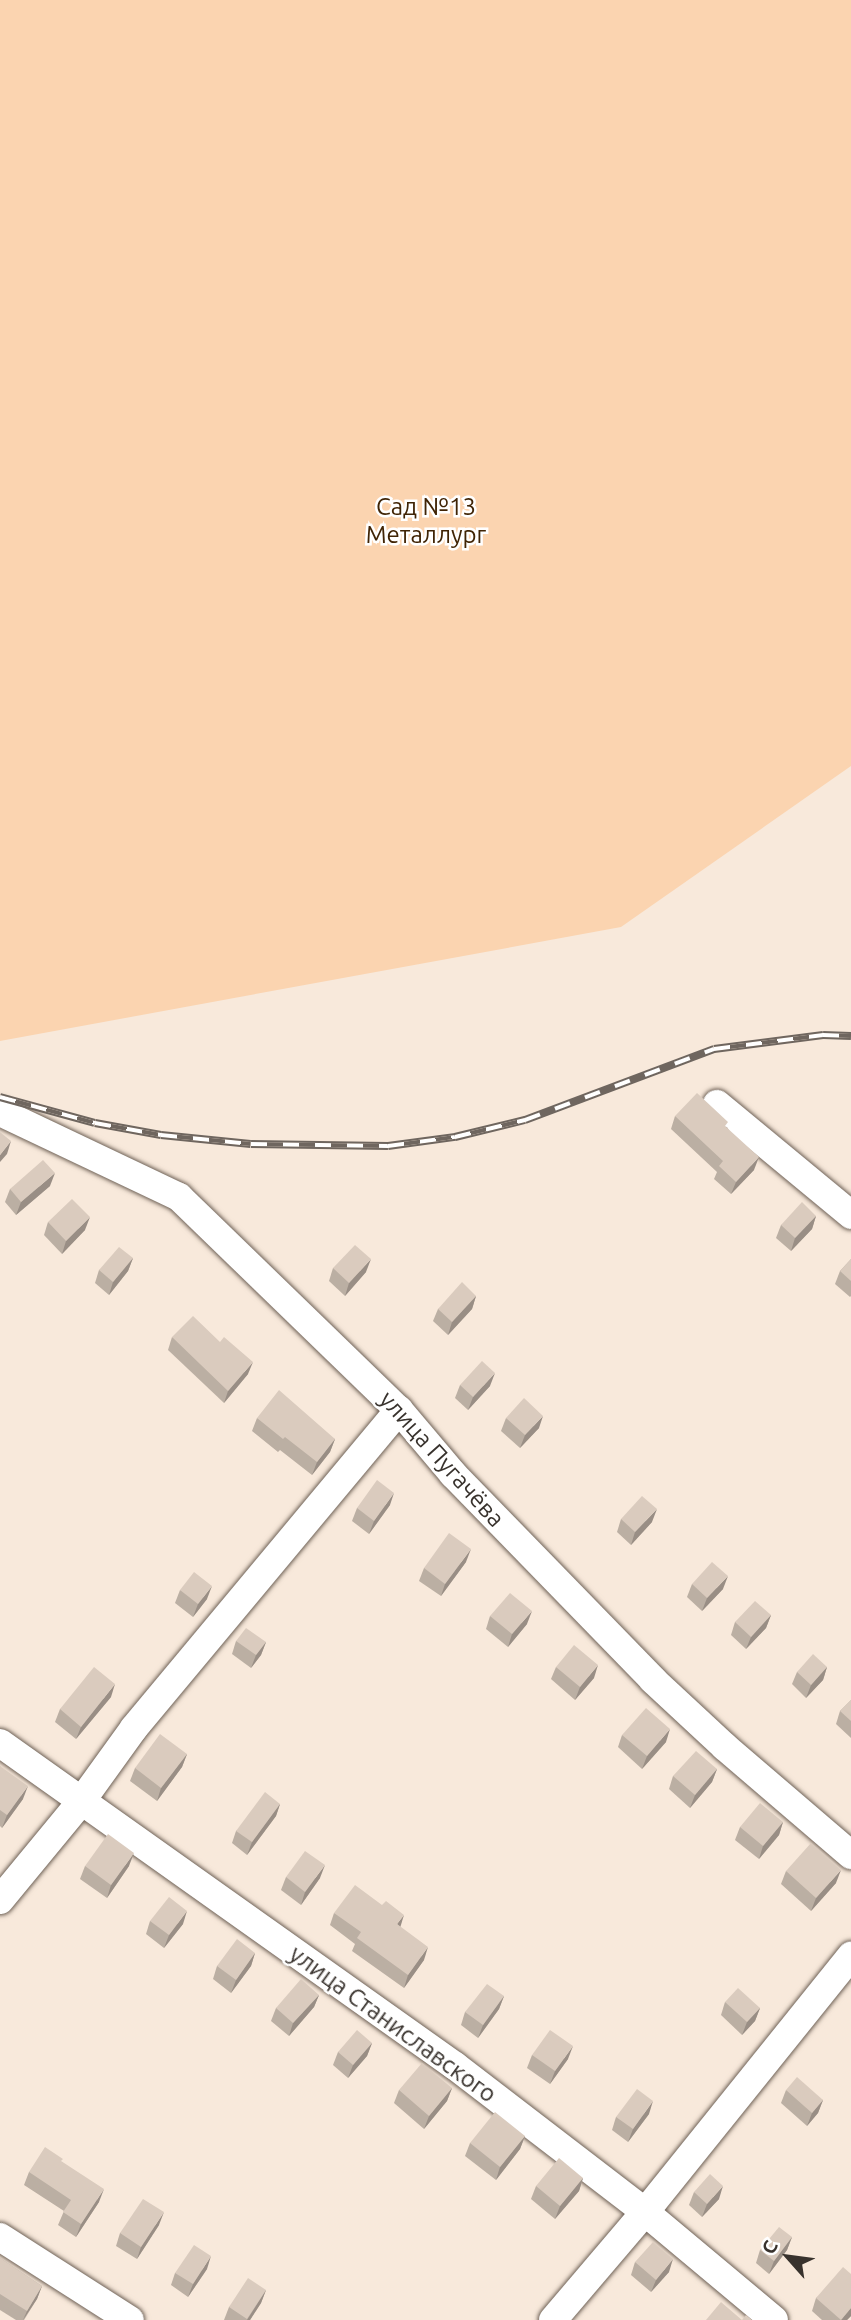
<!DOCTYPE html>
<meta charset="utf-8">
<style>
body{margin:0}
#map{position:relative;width:851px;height:2320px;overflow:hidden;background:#f8e9db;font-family:Ubuntu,sans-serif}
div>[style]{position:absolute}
.green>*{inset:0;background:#fbd4b0}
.roads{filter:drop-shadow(0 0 2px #6e6156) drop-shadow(0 0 2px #6e6156)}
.minor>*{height:28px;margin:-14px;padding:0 14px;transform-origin:14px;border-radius:14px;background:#fff}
.rail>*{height:8px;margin-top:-4px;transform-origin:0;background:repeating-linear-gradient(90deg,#fff 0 16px,#6f665f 0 32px);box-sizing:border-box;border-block:2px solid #6f665f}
.wall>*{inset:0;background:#bbafa3}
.shaded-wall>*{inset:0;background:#998e85}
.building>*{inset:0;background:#dacbbe}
span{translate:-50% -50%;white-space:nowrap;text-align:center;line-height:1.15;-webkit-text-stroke:5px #fff;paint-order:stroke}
.park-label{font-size:24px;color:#402405}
.street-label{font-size:24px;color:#38322d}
.north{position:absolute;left:753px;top:2222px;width:70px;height:70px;-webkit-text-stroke:5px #fff;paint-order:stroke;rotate:298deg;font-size:19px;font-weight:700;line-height:28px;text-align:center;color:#38322d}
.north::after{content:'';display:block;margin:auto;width:24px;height:32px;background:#38322d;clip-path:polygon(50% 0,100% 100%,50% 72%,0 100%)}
</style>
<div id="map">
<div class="green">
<i style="clip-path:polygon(0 0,851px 0,851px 766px,621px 927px,0 1041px)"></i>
</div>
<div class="roads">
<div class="minor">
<i style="left:717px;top:1104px;width:174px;rotate:39.6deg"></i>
<i style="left:0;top:1112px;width:198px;rotate:25.4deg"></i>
<i style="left:179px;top:1197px;width:306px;rotate:44.1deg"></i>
<i style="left:399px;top:1410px;width:84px;rotate:49.8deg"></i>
<i style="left:453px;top:1474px;width:287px;rotate:45.8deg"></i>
<i style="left:653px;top:1680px;width:98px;rotate:42.9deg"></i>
<i style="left:725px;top:1747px;width:166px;rotate:40.6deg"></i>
<i style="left:0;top:1743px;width:558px;rotate:35.37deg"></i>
<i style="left:455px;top:2066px;width:240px;rotate:37.5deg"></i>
<i style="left:645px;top:2212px;width:168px;rotate:39.9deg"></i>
<i style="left:0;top:1900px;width:126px;rotate:-50.5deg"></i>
<i style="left:80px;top:1803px;width:92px;rotate:-54.2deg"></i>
<i style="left:134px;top:1728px;width:414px;rotate:-50.2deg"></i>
<i style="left:0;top:2237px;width:154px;rotate:32.6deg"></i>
<i style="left:553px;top:2320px;width:142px;rotate:-49.6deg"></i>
<i style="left:645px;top:2212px;width:329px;rotate:-51.2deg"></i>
</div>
</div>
<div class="rail">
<i style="left:0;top:1097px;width:98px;rotate:15.3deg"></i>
<i style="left:95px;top:1123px;width:67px;rotate:10.3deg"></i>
<i style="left:161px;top:1135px;width:90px;rotate:5.7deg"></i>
<i style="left:251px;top:1144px;width:137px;rotate:0.8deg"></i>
<i style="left:388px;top:1146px;width:68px;rotate:-7.7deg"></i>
<i style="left:455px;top:1137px;width:72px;rotate:-13.7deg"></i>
<i style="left:525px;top:1120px;width:202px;rotate:-20.6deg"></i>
<i style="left:714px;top:1049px;width:110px;rotate:-7.3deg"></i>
<i style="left:823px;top:1035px;width:28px;rotate:2deg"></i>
</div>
<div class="wall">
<i style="clip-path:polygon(675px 1116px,727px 1127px,754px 1170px,731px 1194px,714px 1179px,717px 1172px,671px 1129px)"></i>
<i style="clip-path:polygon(50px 1186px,16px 1215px,5px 1202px,10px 1189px)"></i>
<i style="clip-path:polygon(816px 1216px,812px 1229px,791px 1251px,776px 1238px,781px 1225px)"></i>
<i style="clip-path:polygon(48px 1222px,85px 1230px,62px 1254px,44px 1235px)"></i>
<i style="clip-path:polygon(133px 1258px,128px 1271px,109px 1295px,95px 1283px,99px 1270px)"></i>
<i style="clip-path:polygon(851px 1259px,851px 1296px,850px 1297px,835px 1284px,840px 1271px)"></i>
<i style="clip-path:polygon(333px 1268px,366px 1272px,345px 1296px,329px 1281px)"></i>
<i style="clip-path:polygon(476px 1296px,472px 1309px,448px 1335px,433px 1321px,438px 1309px)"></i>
<i style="clip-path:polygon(172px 1337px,248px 1374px,224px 1403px,168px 1350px)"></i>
<i style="clip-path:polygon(460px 1385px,490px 1386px,468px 1410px,455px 1398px)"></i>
<i style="clip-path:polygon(257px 1418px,335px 1439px,330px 1452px,312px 1475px,280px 1450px,278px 1452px,252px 1431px)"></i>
<i style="clip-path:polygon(506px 1418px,539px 1428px,520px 1448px,501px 1431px)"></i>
<i style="clip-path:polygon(390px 1505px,369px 1534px,352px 1521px,357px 1508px)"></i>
<i style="clip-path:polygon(621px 1519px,652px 1522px,631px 1545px,617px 1532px)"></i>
<i style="clip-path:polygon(466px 1562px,441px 1596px,419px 1581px,424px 1568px)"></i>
<i style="clip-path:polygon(692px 1584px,723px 1589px,702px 1611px,687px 1597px)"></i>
<i style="clip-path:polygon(180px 1590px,207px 1599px,193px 1617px,175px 1603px)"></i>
<i style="clip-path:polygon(771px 1615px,766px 1628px,746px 1649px,731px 1635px,735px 1622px)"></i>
<i style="clip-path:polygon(490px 1616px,527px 1624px,508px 1647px,486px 1629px)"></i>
<i style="clip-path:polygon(236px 1641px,266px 1642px,261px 1655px,251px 1668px,232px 1654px)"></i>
<i style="clip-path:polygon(556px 1667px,594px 1678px,575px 1700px,551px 1679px)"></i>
<i style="clip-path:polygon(827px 1667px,823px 1680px,806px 1698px,792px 1684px,797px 1672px)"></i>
<i style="clip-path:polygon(111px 1697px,76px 1739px,55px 1722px,60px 1709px)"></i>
<i style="clip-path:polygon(851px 1700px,851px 1738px,836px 1724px,840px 1711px)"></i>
<i style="clip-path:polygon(622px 1735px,666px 1742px,642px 1769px,618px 1747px)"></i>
<i style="clip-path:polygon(187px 1754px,182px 1767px,157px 1801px,130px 1781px,135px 1768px)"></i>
<i style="clip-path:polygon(0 1766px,23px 1799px,2px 1828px,0 1826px)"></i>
<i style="clip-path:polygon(717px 1769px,712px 1782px,690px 1808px,669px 1789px,673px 1776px)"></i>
<i style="clip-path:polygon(280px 1804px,276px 1816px,247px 1855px,232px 1843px,236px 1831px)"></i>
<i style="clip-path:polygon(783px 1822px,779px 1835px,759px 1859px,735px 1840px,740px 1827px)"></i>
<i style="clip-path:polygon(85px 1866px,129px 1866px,107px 1898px,80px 1879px)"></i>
<i style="clip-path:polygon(786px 1871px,836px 1883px,811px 1911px,781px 1884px)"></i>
<i style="clip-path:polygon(286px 1877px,320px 1878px,301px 1905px,281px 1890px)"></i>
<i style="clip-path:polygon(334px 1913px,400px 1927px,424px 1960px,404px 1988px,352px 1951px,355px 1944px,330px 1925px)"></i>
<i style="clip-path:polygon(150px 1921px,183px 1924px,164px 1948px,146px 1934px)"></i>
<i style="clip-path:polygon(255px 1953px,251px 1966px,231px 1993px,213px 1979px,217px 1966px)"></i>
<i style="clip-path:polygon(319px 1995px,314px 2007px,289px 2036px,271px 2021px,276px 2008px)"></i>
<i style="clip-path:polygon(504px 1996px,499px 2009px,478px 2038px,461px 2025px,465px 2012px)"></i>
<i style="clip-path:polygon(725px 2002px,760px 2008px,755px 2021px,742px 2035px,721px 2015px)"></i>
<i style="clip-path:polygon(372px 2043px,367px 2056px,348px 2078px,333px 2065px,338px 2052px)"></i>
<i style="clip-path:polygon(532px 2055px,568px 2059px,550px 2084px,527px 2068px)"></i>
<i style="clip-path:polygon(452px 2088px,447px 2101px,424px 2129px,394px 2103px,399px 2090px)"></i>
<i style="clip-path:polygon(786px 2090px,823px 2100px,818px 2113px,807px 2126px,781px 2103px)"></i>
<i style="clip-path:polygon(649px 2114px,628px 2142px,612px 2130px,616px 2117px)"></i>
<i style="clip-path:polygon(525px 2136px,520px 2149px,496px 2180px,465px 2156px,470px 2143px)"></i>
<i style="clip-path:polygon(62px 2162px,99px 2202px,76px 2237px,58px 2225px,64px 2211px,24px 2185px,29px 2172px)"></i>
<i style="clip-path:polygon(583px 2178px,579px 2191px,555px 2219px,531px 2199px,536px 2186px)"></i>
<i style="clip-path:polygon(694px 2192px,719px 2199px,702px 2217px,689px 2205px)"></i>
<i style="clip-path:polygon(159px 2225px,137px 2259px,116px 2246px,120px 2233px)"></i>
<i style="clip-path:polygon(792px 2237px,787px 2250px,769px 2274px,756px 2263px,760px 2250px)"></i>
<i style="clip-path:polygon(0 2258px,42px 2286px,37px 2299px,24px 2320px,16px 2320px,0 2310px)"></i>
<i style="clip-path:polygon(635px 2262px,669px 2272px,651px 2292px,631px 2275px)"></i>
<i style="clip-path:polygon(207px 2269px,188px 2297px,171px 2285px,175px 2273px)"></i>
<i style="clip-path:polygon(851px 2274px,851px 2316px,847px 2320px,822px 2320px,812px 2311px,816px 2298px)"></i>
<i style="clip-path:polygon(266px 2290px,261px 2303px,250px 2320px,224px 2320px,229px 2307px)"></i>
</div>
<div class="shaded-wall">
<i style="clip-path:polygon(11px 1141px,7px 1154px,0 1162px,0 1155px)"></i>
<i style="clip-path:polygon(759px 1157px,754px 1170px,731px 1194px,736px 1182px)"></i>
<i style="clip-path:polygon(55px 1173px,50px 1186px,16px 1215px,21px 1202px)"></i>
<i style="clip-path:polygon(816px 1216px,812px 1229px,791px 1251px,795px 1238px)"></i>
<i style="clip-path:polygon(90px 1217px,85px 1230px,62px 1254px,66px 1241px)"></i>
<i style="clip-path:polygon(133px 1258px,128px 1271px,109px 1295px,113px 1282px)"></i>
<i style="clip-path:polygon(371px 1259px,366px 1272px,345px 1296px,349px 1283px)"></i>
<i style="clip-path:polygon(476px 1296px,472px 1309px,448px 1335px,452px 1322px)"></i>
<i style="clip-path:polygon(253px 1362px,248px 1374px,224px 1403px,228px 1391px)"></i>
<i style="clip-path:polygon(495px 1373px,490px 1386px,468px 1410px,473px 1397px)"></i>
<i style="clip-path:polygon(543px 1416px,539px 1428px,520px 1448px,525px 1435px)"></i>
<i style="clip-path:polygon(335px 1439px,330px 1452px,312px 1475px,317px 1462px)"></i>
<i style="clip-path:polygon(394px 1493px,390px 1505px,369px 1534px,374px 1521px)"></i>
<i style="clip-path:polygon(657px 1509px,652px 1522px,631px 1545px,635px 1532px)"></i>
<i style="clip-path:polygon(471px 1549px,466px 1562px,441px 1596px,445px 1584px)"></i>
<i style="clip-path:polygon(728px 1576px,723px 1589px,702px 1611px,707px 1598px)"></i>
<i style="clip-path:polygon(212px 1586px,207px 1599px,193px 1617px,198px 1604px)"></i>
<i style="clip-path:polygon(532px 1611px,527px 1624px,508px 1647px,512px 1634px)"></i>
<i style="clip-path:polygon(771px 1615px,766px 1628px,746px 1649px,751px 1637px)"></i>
<i style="clip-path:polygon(266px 1642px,261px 1655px,251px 1668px,256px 1655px)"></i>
<i style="clip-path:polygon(598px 1665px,594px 1678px,575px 1700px,580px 1687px)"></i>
<i style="clip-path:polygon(827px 1667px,823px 1680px,806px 1698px,811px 1685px)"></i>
<i style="clip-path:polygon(115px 1684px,111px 1697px,76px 1739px,81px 1727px)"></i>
<i style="clip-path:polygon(670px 1729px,666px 1742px,642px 1769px,647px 1756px)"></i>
<i style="clip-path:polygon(187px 1754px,182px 1767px,157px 1801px,161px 1788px)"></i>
<i style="clip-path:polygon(717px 1769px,712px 1782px,690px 1808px,695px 1795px)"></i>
<i style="clip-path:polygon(28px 1786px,23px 1799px,2px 1828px,7px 1815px)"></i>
<i style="clip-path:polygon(280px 1804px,276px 1816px,247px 1855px,252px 1842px)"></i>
<i style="clip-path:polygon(783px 1822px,779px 1835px,759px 1859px,763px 1846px)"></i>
<i style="clip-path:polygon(134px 1853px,129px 1866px,107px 1898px,111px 1885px)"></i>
<i style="clip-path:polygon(325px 1865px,320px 1878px,301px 1905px,305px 1892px)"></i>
<i style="clip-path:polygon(841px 1870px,836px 1883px,811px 1911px,816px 1898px)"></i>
<i style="clip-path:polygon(187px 1911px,183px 1924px,164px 1948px,169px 1935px)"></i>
<i style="clip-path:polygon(404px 1915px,400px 1928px,397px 1924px)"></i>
<i style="clip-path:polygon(428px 1947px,424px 1960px,404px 1988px,408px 1975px)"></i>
<i style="clip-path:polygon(255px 1953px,251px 1966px,231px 1993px,236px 1980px)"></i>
<i style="clip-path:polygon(319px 1995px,314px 2007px,289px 2036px,293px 2023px)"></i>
<i style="clip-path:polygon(504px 1996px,499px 2009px,478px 2038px,483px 2025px)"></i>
<i style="clip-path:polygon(760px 2008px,755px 2021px,742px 2035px,747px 2022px)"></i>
<i style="clip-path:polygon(372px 2043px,367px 2056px,348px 2078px,353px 2065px)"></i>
<i style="clip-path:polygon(573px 2046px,568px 2059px,550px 2084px,555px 2071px)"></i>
<i style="clip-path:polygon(452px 2088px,447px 2101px,424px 2129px,429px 2116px)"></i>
<i style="clip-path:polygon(823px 2100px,818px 2113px,807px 2126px,812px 2113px)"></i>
<i style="clip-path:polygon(653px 2101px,649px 2114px,628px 2142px,633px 2129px)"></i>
<i style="clip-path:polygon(525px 2136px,520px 2149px,496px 2180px,500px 2167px)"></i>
<i style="clip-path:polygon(583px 2178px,579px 2191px,555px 2219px,560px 2206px)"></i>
<i style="clip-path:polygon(723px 2186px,719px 2199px,702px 2217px,707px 2204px)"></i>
<i style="clip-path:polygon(104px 2189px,99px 2202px,76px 2237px,81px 2224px)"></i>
<i style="clip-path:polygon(164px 2212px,159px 2225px,137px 2259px,141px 2247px)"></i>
<i style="clip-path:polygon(792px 2237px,787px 2250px,769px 2274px,774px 2261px)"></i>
<i style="clip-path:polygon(211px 2256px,207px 2269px,188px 2297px,193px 2284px)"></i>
<i style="clip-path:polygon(673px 2259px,669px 2272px,651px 2292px,656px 2280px)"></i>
<i style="clip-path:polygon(42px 2286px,37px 2299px,23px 2320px,27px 2311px)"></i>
<i style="clip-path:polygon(266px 2290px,261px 2303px,250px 2320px,247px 2320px)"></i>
<i style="clip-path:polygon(851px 2308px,851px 2316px,847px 2320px,841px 2320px)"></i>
</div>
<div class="building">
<i style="clip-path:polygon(697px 1093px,728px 1122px,725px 1126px,759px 1157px,736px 1182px,719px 1166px,723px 1161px,675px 1116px)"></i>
<i style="clip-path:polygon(0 1132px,11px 1141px,0 1155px)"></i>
<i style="clip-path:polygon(43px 1160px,55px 1173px,21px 1202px,10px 1189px)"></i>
<i style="clip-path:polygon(72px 1199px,90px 1217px,66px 1241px,48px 1222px)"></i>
<i style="clip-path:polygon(802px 1202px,816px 1216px,795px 1238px,781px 1225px)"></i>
<i style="clip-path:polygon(355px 1245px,371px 1259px,349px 1283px,333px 1268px)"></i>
<i style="clip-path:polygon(119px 1247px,133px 1258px,113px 1282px,99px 1270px)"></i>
<i style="clip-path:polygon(851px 1259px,851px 1281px,840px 1271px)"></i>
<i style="clip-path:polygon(462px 1282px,476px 1296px,452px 1322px,438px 1309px)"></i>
<i style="clip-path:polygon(193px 1316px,220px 1342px,224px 1337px,253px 1362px,228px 1391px,172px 1337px)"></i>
<i style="clip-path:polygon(482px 1361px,495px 1373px,473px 1397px,460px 1385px)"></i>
<i style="clip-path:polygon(279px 1390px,335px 1439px,317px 1462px,285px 1437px,283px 1439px,257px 1418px)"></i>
<i style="clip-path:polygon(524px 1398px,543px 1416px,525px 1435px,506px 1418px)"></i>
<i style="clip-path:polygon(377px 1480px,394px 1493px,374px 1521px,357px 1508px)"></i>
<i style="clip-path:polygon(642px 1496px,657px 1509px,635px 1532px,621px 1519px)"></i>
<i style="clip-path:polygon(449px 1533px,471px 1549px,445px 1584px,424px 1568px)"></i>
<i style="clip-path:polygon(712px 1562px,728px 1576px,707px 1598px,692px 1584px)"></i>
<i style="clip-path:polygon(194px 1572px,212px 1586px,198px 1604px,180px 1590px)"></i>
<i style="clip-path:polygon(510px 1593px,532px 1611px,512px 1634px,490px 1616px)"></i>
<i style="clip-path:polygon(755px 1601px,771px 1615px,751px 1637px,735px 1622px)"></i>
<i style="clip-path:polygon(246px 1628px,266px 1642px,256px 1655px,236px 1641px)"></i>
<i style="clip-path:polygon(574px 1645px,598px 1665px,580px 1687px,556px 1667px)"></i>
<i style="clip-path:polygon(813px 1654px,827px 1667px,811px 1685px,797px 1672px)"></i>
<i style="clip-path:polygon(94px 1667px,115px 1684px,81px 1727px,60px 1709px)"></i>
<i style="clip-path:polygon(851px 1700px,851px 1721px,840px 1711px)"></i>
<i style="clip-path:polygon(646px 1708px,670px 1729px,647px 1756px,622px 1735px)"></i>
<i style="clip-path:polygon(160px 1734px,187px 1754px,161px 1788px,135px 1768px)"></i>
<i style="clip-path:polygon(696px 1751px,717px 1769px,695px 1795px,673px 1776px)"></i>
<i style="clip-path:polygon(0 1766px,28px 1786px,7px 1815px,0 1810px)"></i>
<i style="clip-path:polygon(265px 1792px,280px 1804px,252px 1842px,236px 1831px)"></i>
<i style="clip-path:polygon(760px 1803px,783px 1822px,763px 1846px,740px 1827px)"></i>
<i style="clip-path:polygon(108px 1834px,134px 1853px,111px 1885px,85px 1866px)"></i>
<i style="clip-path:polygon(811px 1843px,841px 1870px,816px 1898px,786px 1871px)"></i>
<i style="clip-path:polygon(305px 1851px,325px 1865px,305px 1892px,286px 1877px)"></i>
<i style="clip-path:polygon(355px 1885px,382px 1905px,386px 1901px,404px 1915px,397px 1924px,428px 1947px,408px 1975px,357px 1938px,361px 1932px,334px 1913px)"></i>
<i style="clip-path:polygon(169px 1897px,187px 1911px,169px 1935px,150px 1921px)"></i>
<i style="clip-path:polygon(237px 1939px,255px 1953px,236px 1980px,217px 1966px)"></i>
<i style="clip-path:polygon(301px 1979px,319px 1995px,293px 2023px,276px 2008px)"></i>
<i style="clip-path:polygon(487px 1984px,504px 1996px,483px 2025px,465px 2012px)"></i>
<i style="clip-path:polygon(738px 1988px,760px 2008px,747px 2022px,725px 2002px)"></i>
<i style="clip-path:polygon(357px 2030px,372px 2043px,353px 2065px,338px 2052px)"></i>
<i style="clip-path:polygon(550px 2030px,573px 2046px,555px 2071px,532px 2055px)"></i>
<i style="clip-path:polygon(422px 2063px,452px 2088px,429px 2116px,399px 2090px)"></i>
<i style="clip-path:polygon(797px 2077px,823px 2100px,812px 2113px,786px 2090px)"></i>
<i style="clip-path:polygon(637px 2089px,653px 2101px,633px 2129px,616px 2117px)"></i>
<i style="clip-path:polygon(495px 2112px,525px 2136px,500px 2167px,470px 2143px)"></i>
<i style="clip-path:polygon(45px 2147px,63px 2159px,61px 2161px,104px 2189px,81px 2224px,63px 2212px,71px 2200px,29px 2172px)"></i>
<i style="clip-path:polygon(559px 2158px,583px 2178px,560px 2206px,536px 2186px)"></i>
<i style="clip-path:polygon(710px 2174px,723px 2186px,707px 2204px,694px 2192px)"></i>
<i style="clip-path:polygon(143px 2199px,164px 2212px,141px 2247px,120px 2233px)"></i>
<i style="clip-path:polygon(779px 2227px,792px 2237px,774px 2261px,760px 2250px)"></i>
<i style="clip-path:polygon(653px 2242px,673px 2259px,656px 2280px,635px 2262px)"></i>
<i style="clip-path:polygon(194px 2245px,211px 2256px,193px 2284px,175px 2273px)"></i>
<i style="clip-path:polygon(0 2258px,42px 2286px,27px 2311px,0 2294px)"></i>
<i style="clip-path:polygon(843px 2267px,851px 2274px,851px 2308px,841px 2320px,816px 2298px)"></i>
<i style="clip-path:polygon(248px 2278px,266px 2290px,247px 2319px,229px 2307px)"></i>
<i style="clip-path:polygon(721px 2302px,742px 2320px,706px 2320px)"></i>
<i style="clip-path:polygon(746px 2315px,752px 2320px,742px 2320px)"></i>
</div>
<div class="park-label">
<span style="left:426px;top:521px">Сад №13<br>Металлург</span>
</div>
<div class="street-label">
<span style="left:442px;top:1459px;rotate:48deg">улица Пугачёва</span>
<span style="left:393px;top:2024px;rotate:36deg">улица Станиславского</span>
</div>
<div class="north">С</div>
</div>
